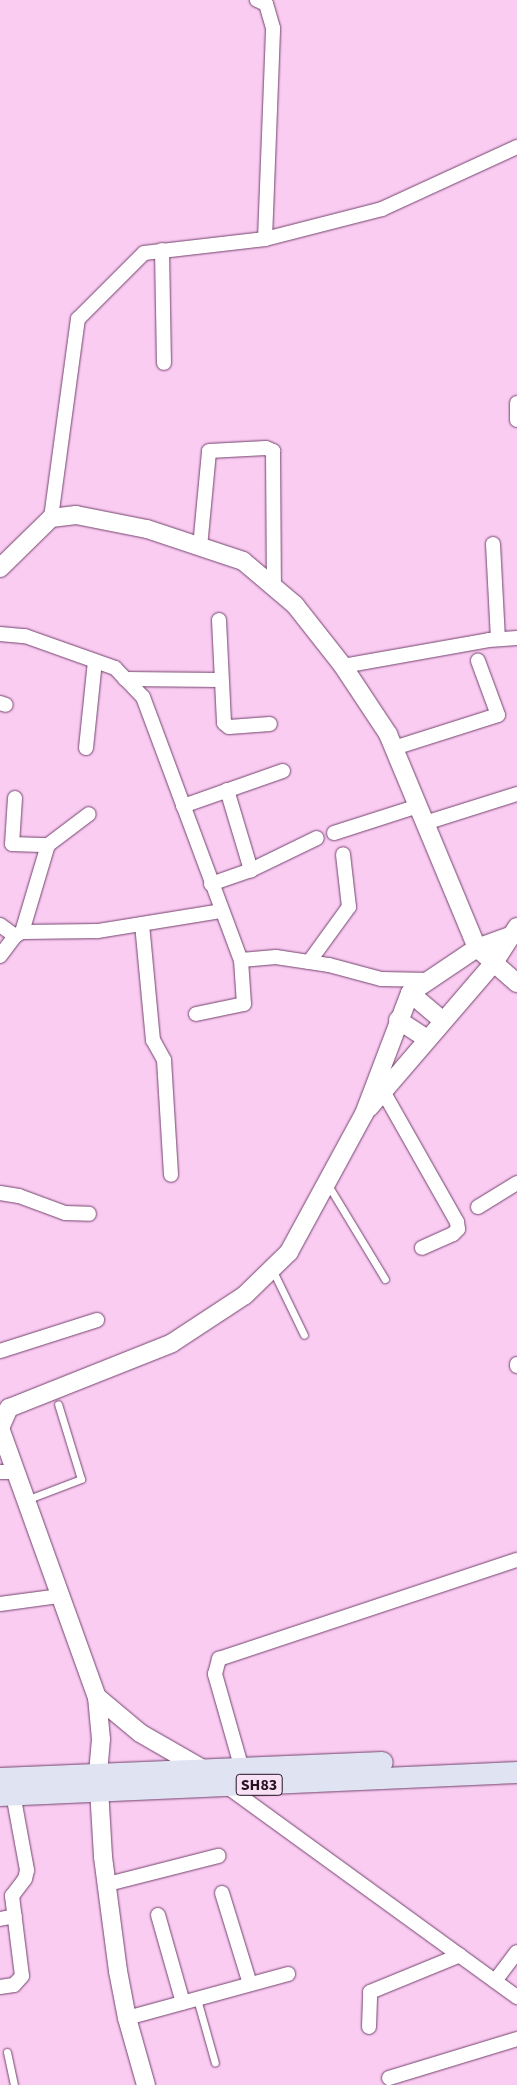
<!DOCTYPE html>
<style>
body{margin:0}
#map{position:relative;width:517px;height:2085px;overflow:hidden;background:#faccf2;font-family:"Source Sans 3",sans-serif}
div>[style]{position:absolute}
.roads{filter:drop-shadow(0 0 1px #74436d) drop-shadow(0 0 1px #74436d)}
.service>*{height:7px;margin:-3.5px;padding:0 3.5px;transform-origin:3.5px;border-radius:3.5px;background:#fff}
.minor>*{height:14px;margin:-7px;padding:0 7px;transform-origin:7px;border-radius:7px;background:#fff}
.tertiary>*{height:18px;margin:-9px;padding:0 9px;transform-origin:9px;border-radius:9px;background:#fff}
.primary>*{height:21px;margin:-10.5px;padding:0 10.5px;transform-origin:10.5px;border-radius:10.5px;background:#dfe3f2}
span{translate:-50% -50%;white-space:nowrap;text-align:center;line-height:1.15;-webkit-text-stroke:4px #f9e1f5;paint-order:stroke}
.shield-label span{padding:1px 4px;background:#f9e1f5;border:1px solid;border-radius:4px;-webkit-text-stroke-width:0}
.shield-label{font-size:16px;color:#261223;font-weight:700}
</style>
<div id="map">
<div class="roads">
<div class="service">
<i style="left:328px;top:1185px;width:110px;rotate:58.8deg"></i>
<i style="left:272px;top:1269px;width:73px;rotate:64.1deg"></i>
<i style="left:26px;top:1500px;width:59px;rotate:-20.9deg"></i>
<i style="left:81px;top:1479px;width:78px;rotate:-107deg"></i>
<i style="left:197px;top:1999px;width:66px;rotate:74.3deg"></i>
<i style="left:7px;top:2052px;width:34px;rotate:78deg"></i>
</div>
<div class="minor">
<i style="left:265px;top:239px;width:121px;rotate:-14.4deg"></i>
<i style="left:382px;top:209px;width:149px;rotate:-24.7deg"></i>
<i style="left:162px;top:250px;width:113px;rotate:89deg"></i>
<i style="left:517px;top:403px;width:17px;rotate:90deg"></i>
<i style="left:51px;top:518px;width:201px;rotate:-82.3deg"></i>
<i style="left:78px;top:319px;width:93px;rotate:-45deg"></i>
<i style="left:144px;top:253px;width:122px;rotate:-6.6deg"></i>
<i style="left:265px;top:239px;width:211px;rotate:-87.8deg"></i>
<i style="left:273px;top:28px;width:25px;rotate:-106deg"></i>
<i style="left:266px;top:4px;width:10px;rotate:-156deg"></i>
<i style="left:493px;top:544px;width:95px;rotate:87deg"></i>
<i style="left:200px;top:547px;width:96px;rotate:-84.6deg"></i>
<i style="left:209px;top:451px;width:57px;rotate:-3deg"></i>
<i style="left:266px;top:448px;width:8px;rotate:23deg"></i>
<i style="left:273px;top:451px;width:137px;rotate:89.6deg"></i>
<i style="left:219px;top:620px;width:103px;rotate:87.2deg"></i>
<i style="left:224px;top:723px;width:6px;rotate:39deg"></i>
<i style="left:229px;top:727px;width:41px;rotate:-4.2deg"></i>
<i style="left:0;top:634px;width:25px;rotate:5deg"></i>
<i style="left:25px;top:636px;width:96px;rotate:19.6deg"></i>
<i style="left:115px;top:668px;width:40px;rotate:46deg"></i>
<i style="left:143px;top:697px;width:281px;rotate:69.6deg"></i>
<i style="left:241px;top:960px;width:35px;rotate:-5deg"></i>
<i style="left:276px;top:957px;width:54px;rotate:8.6deg"></i>
<i style="left:329px;top:965px;width:54px;rotate:15.1deg"></i>
<i style="left:381px;top:979px;width:49px;rotate:1.2deg"></i>
<i style="left:343px;top:666px;width:148px;rotate:-10.1deg"></i>
<i style="left:489px;top:640px;width:28px;rotate:-4deg"></i>
<i style="left:125px;top:679px;width:95px;rotate:0.6deg"></i>
<i style="left:0;top:703px;width:6px;rotate:18deg"></i>
<i style="left:86px;top:748px;width:87px;rotate:-84.1deg"></i>
<i style="left:394px;top:748px;width:109px;rotate:-17.6deg"></i>
<i style="left:498px;top:715px;width:58px;rotate:-110.3deg"></i>
<i style="left:227px;top:790px;width:84px;rotate:73.3deg"></i>
<i style="left:15px;top:798px;width:46px;rotate:93.7deg"></i>
<i style="left:12px;top:844px;width:36px;rotate:2deg"></i>
<i style="left:183px;top:806px;width:106px;rotate:-19.3deg"></i>
<i style="left:425px;top:823px;width:96px;rotate:-17.5deg"></i>
<i style="left:334px;top:833px;width:88px;rotate:-17.8deg"></i>
<i style="left:211px;top:884px;width:42px;rotate:-19.3deg"></i>
<i style="left:251px;top:870px;width:73px;rotate:-25.9deg"></i>
<i style="left:142px;top:924px;width:117px;rotate:84.6deg"></i>
<i style="left:153px;top:1040px;width:23px;rotate:61deg"></i>
<i style="left:164px;top:1060px;width:115px;rotate:86.5deg"></i>
<i style="left:0;top:925px;width:19px;rotate:36deg"></i>
<i style="left:22px;top:932px;width:91px;rotate:-73.4deg"></i>
<i style="left:48px;top:845px;width:51px;rotate:-37.1deg"></i>
<i style="left:0;top:956px;width:25px;rotate:-53deg"></i>
<i style="left:15px;top:936px;width:8px;rotate:-30deg"></i>
<i style="left:22px;top:932px;width:76px;rotate:-0.8deg"></i>
<i style="left:98px;top:931px;width:125px;rotate:-9.2deg"></i>
<i style="left:309px;top:962px;width:68px;rotate:-54deg"></i>
<i style="left:349px;top:907px;width:53px;rotate:-96.5deg"></i>
<i style="left:196px;top:1014px;width:49px;rotate:-11.8deg"></i>
<i style="left:244px;top:1004px;width:44px;rotate:-93.9deg"></i>
<i style="left:384px;top:1093px;width:148px;rotate:60.5deg"></i>
<i style="left:457px;top:1222px;width:7px;rotate:82deg"></i>
<i style="left:458px;top:1229px;width:7px;rotate:135deg"></i>
<i style="left:453px;top:1234px;width:34px;rotate:156deg"></i>
<i style="left:0;top:1193px;width:19px;rotate:9deg"></i>
<i style="left:19px;top:1196px;width:49px;rotate:20.3deg"></i>
<i style="left:65px;top:1213px;width:24px;rotate:2deg"></i>
<i style="left:478px;top:1207px;width:46px;rotate:-31.6deg"></i>
<i style="left:0;top:1351px;width:102px;rotate:-17.7deg"></i>
<i style="left:517px;top:1364px;width:2px;rotate:90deg"></i>
<i style="left:0;top:1472px;width:15px"></i>
<i style="left:0;top:1604px;width:61px;rotate:-7.6deg"></i>
<i style="left:242px;top:1769px;width:99px;rotate:-105.9deg"></i>
<i style="left:215px;top:1674px;width:16px;rotate:-75deg"></i>
<i style="left:219px;top:1659px;width:314px;rotate:-18.4deg"></i>
<i style="left:225px;top:1785px;width:361px;rotate:36deg"></i>
<i style="left:108px;top:1884px;width:114px;rotate:-14.3deg"></i>
<i style="left:222px;top:1893px;width:95px;rotate:72.9deg"></i>
<i style="left:158px;top:1915px;width:91px;rotate:74.1deg"></i>
<i style="left:0;top:1919px;width:15px;rotate:-11deg"></i>
<i style="left:495px;top:1981px;width:36px;rotate:-53deg"></i>
<i style="left:0;top:1987px;width:14px;rotate:-8deg"></i>
<i style="left:14px;top:1985px;width:12px;rotate:-48deg"></i>
<i style="left:22px;top:1976px;width:81px;rotate:-97.1deg"></i>
<i style="left:12px;top:1896px;width:21px;rotate:-53deg"></i>
<i style="left:25px;top:1879px;width:9px;rotate:-77deg"></i>
<i style="left:27px;top:1870px;width:77px;rotate:-100.4deg"></i>
<i style="left:127px;top:2018px;width:167px;rotate:-15.3deg"></i>
<i style="left:369px;top:2027px;width:35px;rotate:-88deg"></i>
<i style="left:370px;top:1992px;width:97px;rotate:-22.3deg"></i>
<i style="left:389px;top:2078px;width:134px;rotate:-16.9deg"></i>
</div>
<div class="tertiary">
<i style="left:0;top:568px;width:71px;rotate:-44.4deg"></i>
<i style="left:51px;top:518px;width:25px;rotate:-7deg"></i>
<i style="left:76px;top:515px;width:72px;rotate:11.2deg"></i>
<i style="left:147px;top:529px;width:101px;rotate:18.4deg"></i>
<i style="left:243px;top:561px;width:68px;rotate:40.2deg"></i>
<i style="left:295px;top:605px;width:78px;rotate:51.8deg"></i>
<i style="left:343px;top:666px;width:82px;rotate:56.5deg"></i>
<i style="left:388px;top:734px;width:232px;rotate:67.4deg"></i>
<i style="left:477px;top:948px;width:53px;rotate:41.2deg"></i>
<i style="left:410px;top:993px;width:42px;rotate:40.2deg"></i>
<i style="left:398px;top:1020px;width:35px;rotate:33deg"></i>
<i style="left:369px;top:1108px;width:190px;rotate:-49.3deg"></i>
<i style="left:493px;top:964px;width:44px;rotate:-57deg"></i>
<i style="left:0;top:1428px;width:22px;rotate:-66deg"></i>
<i style="left:9px;top:1408px;width:175px;rotate:-21.7deg"></i>
<i style="left:172px;top:1343px;width:87px;rotate:-33.3deg"></i>
<i style="left:245px;top:1295px;width:62px;rotate:-44.3deg"></i>
<i style="left:289px;top:1252px;width:157px;rotate:-61.5deg"></i>
<i style="left:364px;top:1114px;width:129px;rotate:-69.2deg"></i>
<i style="left:410px;top:993px;width:81px;rotate:-33.9deg"></i>
<i style="left:477px;top:948px;width:33px;rotate:-20deg"></i>
<i style="left:0;top:1428px;width:286px;rotate:70.2deg"></i>
<i style="left:97px;top:1697px;width:56px;rotate:39.9deg"></i>
<i style="left:140px;top:1733px;width:76px;rotate:29.9deg"></i>
<i style="left:97px;top:1697px;width:42px;rotate:84.6deg"></i>
<i style="left:101px;top:1739px;width:33px;rotate:95deg"></i>
<i style="left:98px;top:1772px;width:85px;rotate:86.6deg"></i>
<i style="left:103px;top:1857px;width:115px;rotate:82.5deg"></i>
<i style="left:118px;top:1971px;width:48px;rotate:79.2deg"></i>
<i style="left:127px;top:2018px;width:70px;rotate:74.2deg"></i>
</div>
<div class="primary">
<i style="left:0;top:1778px;width:382px;rotate:-2.4deg"></i>
<i style="left:0;top:1795px;width:518px;rotate:-2.55deg"></i>
</div>
</div>
<div class="shield-label">
<span style="left:259px;top:1785px">SH83</span>
</div>
</div>
